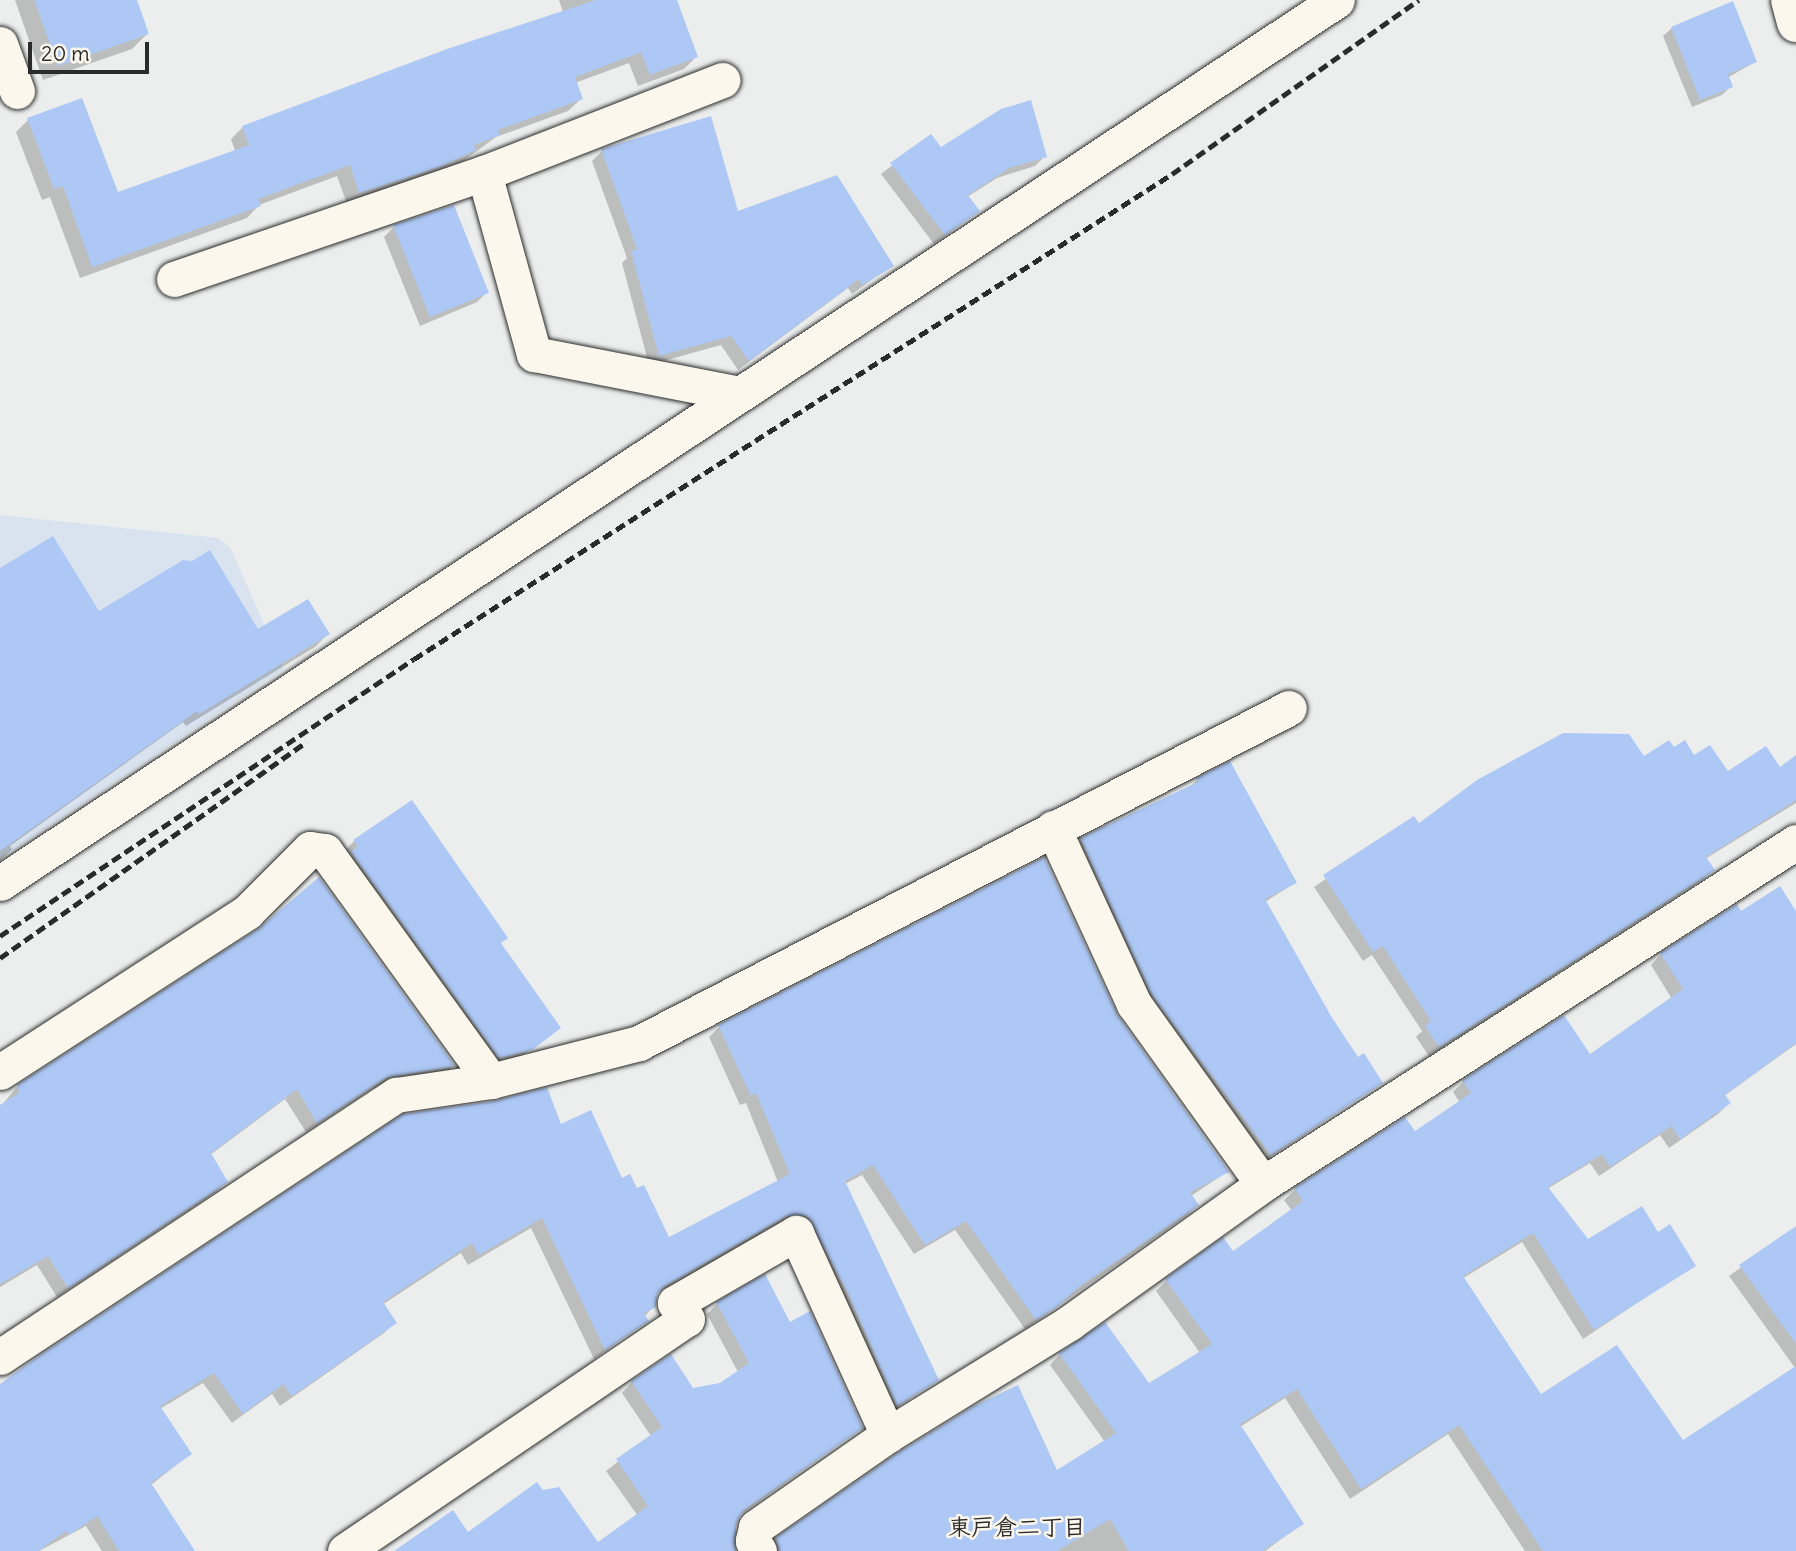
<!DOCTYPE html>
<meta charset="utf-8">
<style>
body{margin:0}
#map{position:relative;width:1796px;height:1551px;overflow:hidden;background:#eceeee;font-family:Delius,"Klee One",sans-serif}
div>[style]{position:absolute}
.built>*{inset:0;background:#d9e3f0}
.shadow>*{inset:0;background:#0003}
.building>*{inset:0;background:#aec8f5}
.roads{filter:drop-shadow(0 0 2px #2b2b2b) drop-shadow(0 0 2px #2b2b2b)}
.minor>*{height:35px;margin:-17.5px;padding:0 17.5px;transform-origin:17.5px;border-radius:17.5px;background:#fbf7ec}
.tertiary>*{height:38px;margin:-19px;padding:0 19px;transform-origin:19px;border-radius:19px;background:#fbf7ec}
.rail>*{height:5px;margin-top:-2.5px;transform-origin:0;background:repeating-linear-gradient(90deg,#2b2b2b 0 10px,transparent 0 15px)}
span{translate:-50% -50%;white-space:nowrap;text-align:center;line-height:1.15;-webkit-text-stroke:5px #fbf7ec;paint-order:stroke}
.neighbourhood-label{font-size:23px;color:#2b2b2b;font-weight:700}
.scale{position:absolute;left:28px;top:42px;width:121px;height:32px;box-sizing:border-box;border:4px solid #2b2b2b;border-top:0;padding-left:9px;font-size:21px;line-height:24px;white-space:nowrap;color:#2b2b2b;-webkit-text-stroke:5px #fbf7ec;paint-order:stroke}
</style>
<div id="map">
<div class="built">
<i style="clip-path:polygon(0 515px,219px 538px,231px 549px,284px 669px,0 859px)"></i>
</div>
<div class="shadow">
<i style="clip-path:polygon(15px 0,135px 0,147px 34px,132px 49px,43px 80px)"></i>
<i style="clip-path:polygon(559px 0,675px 0,696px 57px,684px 69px,638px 86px,629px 63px,575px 83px,581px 99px,568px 111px,496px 137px,462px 162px,364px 200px,347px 204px,337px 176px,259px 205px,247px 218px,80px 278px,50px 197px,42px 200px,16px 132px,28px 120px,117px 195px,235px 151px,231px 139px,243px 127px,563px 12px)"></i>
<i style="clip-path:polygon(1672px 28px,1755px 62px,1727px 78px,1731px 86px,1722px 95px,1692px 107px,1663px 36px)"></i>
<i style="clip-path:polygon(931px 136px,940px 150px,1045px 156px,1035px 166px,997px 178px,967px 197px,978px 211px,934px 244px,881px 174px)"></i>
<i style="clip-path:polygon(602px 151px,736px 213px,892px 265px,852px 294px,848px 288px,738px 370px,721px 345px,649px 365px,622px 263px,627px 258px,592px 161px)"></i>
<i style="clip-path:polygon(453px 207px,487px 292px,477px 302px,420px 326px,384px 237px,394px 227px)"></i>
<i style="clip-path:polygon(0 570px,98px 614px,257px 631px,328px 634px,315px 647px,186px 726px,183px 722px,10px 846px,12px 849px,0 861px)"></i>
<i style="clip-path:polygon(1673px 749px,1727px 773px,1780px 769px,1796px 757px,1796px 803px,1705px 859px,1712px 870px,1702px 880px,1429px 1056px,1416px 1037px,1422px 1031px,1372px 955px,1363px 961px,1314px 887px,1414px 819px,1418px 825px)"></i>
<i style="clip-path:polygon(1197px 780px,1295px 883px,1265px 902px,1330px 1017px,1358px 1059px,1381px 1083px,1261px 1163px,1143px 1003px,1072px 849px,1081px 840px,1188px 789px)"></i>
<i style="clip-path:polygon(354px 841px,500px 944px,559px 1028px,519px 1058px,489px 1067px,345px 851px)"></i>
<i style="clip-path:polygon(1741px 913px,1796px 914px,1796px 1044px,1724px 1096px,1729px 1103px,1718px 1114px,1669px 1148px,1660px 1135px,1599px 1176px,1590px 1163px,1547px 1189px,1587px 1242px,1658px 1234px,1694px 1265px,1583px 1339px,1522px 1242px,1462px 1279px,1541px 1397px,1682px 1442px,1795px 1368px,1729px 1276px,1796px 1228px,1796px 1551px,1525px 1551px,1448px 1434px,1350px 1499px,1285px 1398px,1240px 1427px,1302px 1524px,1265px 1551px,765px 1551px,776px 1540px,1056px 1473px,1105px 1442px,1050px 1365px,1060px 1354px,1148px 1386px,1200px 1353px,1156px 1291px,1167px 1280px,1232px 1253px,1292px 1211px,1284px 1200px,1295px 1190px,1405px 1119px,1414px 1133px,1460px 1103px,1453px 1092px,1463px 1082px,1589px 1057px,1672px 999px,1651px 965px,1661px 954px)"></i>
<i style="clip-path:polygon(1116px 1017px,1227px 1172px,1191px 1196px,1197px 1205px,1187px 1215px,1025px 1329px,955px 1230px,914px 1254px,862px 1175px,845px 1184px,937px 1379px,886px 1415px,784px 1223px,655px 1294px,654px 1306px,644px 1317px,646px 1321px,594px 1359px,531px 1228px,468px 1265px,461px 1253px,382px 1305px,395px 1322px,384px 1333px,280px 1406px,272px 1394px,232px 1423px,203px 1383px,160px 1409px,190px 1454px,151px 1485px,193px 1551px,102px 1551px,86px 1526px,39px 1551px,0 1551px,0 1386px,560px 1126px,621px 1180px,668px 1240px,778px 1182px,746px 1103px,740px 1105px,709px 1037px,720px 1026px)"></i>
<i style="clip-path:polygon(453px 1066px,443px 1076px,373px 1088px,306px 1132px,285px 1099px,210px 1155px,226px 1181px,216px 1192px,57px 1297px,37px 1265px,0 1287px,0 1107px,18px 1086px)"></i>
<i style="clip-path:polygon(717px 1304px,789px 1324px,861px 1428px,740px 1515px,732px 1537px,734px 1551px,400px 1551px,468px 1534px,598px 1545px,638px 1516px,606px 1471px,651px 1436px,622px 1393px,632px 1382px,692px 1390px,721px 1385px,738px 1372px,707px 1314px)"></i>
</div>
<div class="building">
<i style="clip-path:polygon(34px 0,137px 0,149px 34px,58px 66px)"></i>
<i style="clip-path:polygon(596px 0,677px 0,698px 57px,650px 75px,641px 52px,575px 77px,583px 99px,498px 130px,500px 135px,474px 145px,476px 150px,439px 167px,359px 193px,350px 165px,258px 199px,261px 206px,92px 267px,63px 186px,54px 189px,27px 118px,82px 98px,118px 192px,249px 145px,242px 126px,447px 49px)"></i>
<i style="clip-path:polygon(1733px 1px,1757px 62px,1728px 74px,1733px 87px,1700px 100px,1671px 27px)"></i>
<i style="clip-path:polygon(1031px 100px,1047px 157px,1009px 168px,968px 195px,980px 211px,945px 235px,890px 163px,931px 134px,941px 147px,1001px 109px)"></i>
<i style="clip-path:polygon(711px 116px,738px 211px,837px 175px,894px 266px,862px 285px,859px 279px,749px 361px,731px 336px,659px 356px,631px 251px,637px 249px,601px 149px)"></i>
<i style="clip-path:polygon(454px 205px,489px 293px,430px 317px,393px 225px)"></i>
<i style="clip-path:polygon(53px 536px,99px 611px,183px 560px,192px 561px,210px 550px,258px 629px,308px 599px,330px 634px,199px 714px,197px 711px,0 851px,0 568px)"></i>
<i style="clip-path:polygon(1563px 733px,1629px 734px,1644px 756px,1669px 740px,1674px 747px,1685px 740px,1694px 755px,1710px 745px,1728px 771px,1766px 746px,1780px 767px,1796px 755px,1796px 800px,1706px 857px,1715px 870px,1439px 1047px,1425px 1026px,1431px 1021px,1383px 946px,1373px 952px,1323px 875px,1414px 816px,1419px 823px,1477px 780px)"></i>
<i style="clip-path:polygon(1230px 761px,1297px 883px,1265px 899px,1331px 1016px,1358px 1057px,1364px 1053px,1383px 1083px,1271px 1155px,1151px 994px,1080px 838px,1198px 782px,1196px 778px)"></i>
<i style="clip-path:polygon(412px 800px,508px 938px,501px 943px,561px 1028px,532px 1050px,499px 1058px,351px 852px,358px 846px,353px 840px)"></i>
<i style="clip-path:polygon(1044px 857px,1118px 1016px,1229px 1172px,1190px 1192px,1199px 1205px,1080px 1286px,1058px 1306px,1036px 1320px,966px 1221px,925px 1245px,873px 1165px,845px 1181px,939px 1380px,897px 1406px,847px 1291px,807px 1216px,786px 1216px,665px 1286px,657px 1294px,656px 1307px,644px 1313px,649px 1321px,605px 1350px,542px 1218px,479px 1255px,472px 1243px,383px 1302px,397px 1323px,292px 1396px,283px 1384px,243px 1414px,214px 1373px,160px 1406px,192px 1454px,151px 1483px,195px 1551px,119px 1551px,97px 1516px,69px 1535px,66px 1531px,38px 1551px,0 1551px,0 1384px,40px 1355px,403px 1114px,494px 1101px,547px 1087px,561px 1124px,591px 1110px,622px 1178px,630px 1174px,637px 1188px,644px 1185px,669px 1237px,790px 1174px,756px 1093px,751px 1096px,718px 1025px)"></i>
<i style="clip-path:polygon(319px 877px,455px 1066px,385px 1078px,317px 1123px,297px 1089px,211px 1153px,228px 1182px,68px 1288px,48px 1256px,0 1284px,0 1105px,19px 1093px,17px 1085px,258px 929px)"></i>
<i style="clip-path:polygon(1780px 886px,1796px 911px,1796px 1043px,1725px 1095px,1731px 1103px,1680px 1139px,1671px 1126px,1610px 1167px,1602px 1154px,1548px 1187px,1588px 1239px,1642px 1206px,1658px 1232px,1670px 1224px,1696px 1266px,1594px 1330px,1533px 1233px,1463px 1276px,1541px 1394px,1617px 1345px,1683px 1440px,1796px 1366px,1796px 1551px,1543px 1551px,1459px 1425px,1361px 1489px,1297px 1389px,1240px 1424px,1304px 1524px,1262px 1551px,1129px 1551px,1110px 1519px,1057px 1551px,779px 1551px,775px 1538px,899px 1452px,974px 1406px,1018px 1385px,1057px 1470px,1116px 1433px,1059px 1353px,1105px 1322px,1149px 1383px,1212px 1344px,1165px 1279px,1223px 1237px,1233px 1251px,1303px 1201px,1294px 1188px,1405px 1117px,1415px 1131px,1471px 1093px,1462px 1080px,1564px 1015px,1590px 1054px,1683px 989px,1660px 953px,1737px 904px,1741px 911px)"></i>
<i style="clip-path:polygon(1796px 1226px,1796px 1344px,1739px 1265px)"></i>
<i style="clip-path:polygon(765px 1274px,790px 1322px,810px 1311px,863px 1428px,744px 1510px,736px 1523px,736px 1551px,394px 1551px,453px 1510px,468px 1532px,537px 1482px,543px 1490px,559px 1487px,598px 1542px,648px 1506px,616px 1459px,662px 1427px,631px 1381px,671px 1354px,693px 1388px,720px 1383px,749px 1363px,716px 1302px)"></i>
</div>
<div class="roads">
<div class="minor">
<i style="left:0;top:44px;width:50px;rotate:70.1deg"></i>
<i style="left:484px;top:173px;width:188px;rotate:74.6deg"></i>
<i style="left:534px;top:354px;width:209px;rotate:11deg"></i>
<i style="left:174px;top:279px;width:328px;rotate:-18.9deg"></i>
<i style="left:484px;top:173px;width:256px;rotate:-21.3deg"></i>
<i style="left:1053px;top:828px;width:194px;rotate:65.3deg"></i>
<i style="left:1134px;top:1004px;width:221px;rotate:54.4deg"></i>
<i style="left:0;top:883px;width:1602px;rotate:-33.44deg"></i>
<i style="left:0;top:1072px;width:294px;rotate:-32.9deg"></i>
<i style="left:247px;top:912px;width:89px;rotate:-45deg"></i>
<i style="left:310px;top:849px;width:15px;rotate:8deg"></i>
<i style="left:325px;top:851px;width:284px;rotate:54.2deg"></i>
<i style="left:0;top:1357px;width:475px;rotate:-33.5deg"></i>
<i style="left:396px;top:1095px;width:96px;rotate:-8.4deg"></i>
<i style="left:491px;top:1081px;width:153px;rotate:-14.4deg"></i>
<i style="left:639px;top:1043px;width:731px;rotate:-27.27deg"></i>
<i style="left:345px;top:1551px;width:413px;rotate:-34.2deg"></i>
<i style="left:687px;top:1319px;width:20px;rotate:-127deg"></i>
<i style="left:675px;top:1303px;width:140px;rotate:-30deg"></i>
<i style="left:796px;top:1233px;width:222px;rotate:65.5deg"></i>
<i style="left:759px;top:1551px;width:12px;rotate:-121deg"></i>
<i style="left:753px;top:1541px;width:14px;rotate:-78deg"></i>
<i style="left:756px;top:1527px;width:161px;rotate:-34.9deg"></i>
<i style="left:888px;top:1435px;width:213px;rotate:-31.7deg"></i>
<i style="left:1069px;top:1323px;width:239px;rotate:-35.6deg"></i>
<i style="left:1263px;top:1184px;width:633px;rotate:-32.69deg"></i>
</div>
<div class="tertiary">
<i style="left:1790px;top:0;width:24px;rotate:75deg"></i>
</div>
</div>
<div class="rail">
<i style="left:0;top:936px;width:498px;rotate:-33.8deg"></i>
<i style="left:414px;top:659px;width:900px;rotate:-32.61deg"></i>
<i style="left:1172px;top:174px;width:302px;rotate:-35.2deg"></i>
<i style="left:0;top:958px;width:375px;rotate:-35.2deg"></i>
</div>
<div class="neighbourhood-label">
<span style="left:1017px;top:1527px">東戸倉二丁目</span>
</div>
<div class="scale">20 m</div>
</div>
